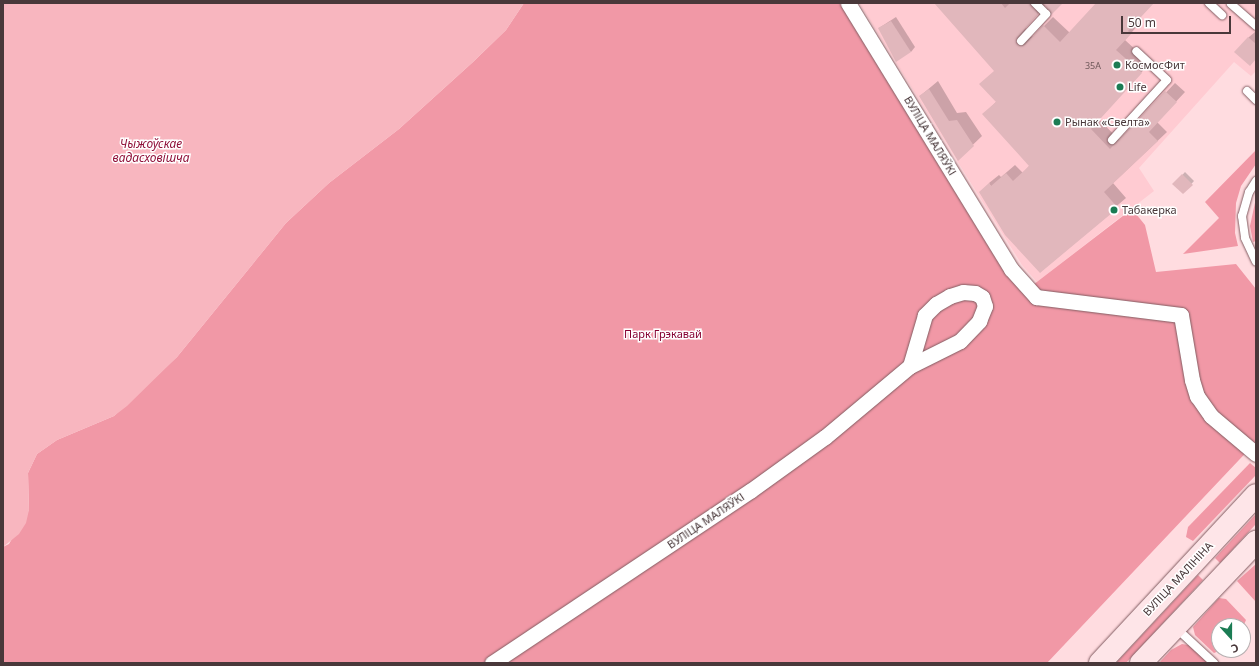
<!DOCTYPE html>
<meta charset="utf-8">
<style>
body{margin:0}
#map{position:relative;width:1259px;height:666px;overflow:hidden;background:#ffdce0;font-family:"Noto Sans",sans-serif}
div>[style]{position:absolute}
.built>*{inset:0;background:#ffcbd2}
.green>*{inset:0;background:#f198a6}
.water>*{inset:0;background:#f8b6bf}
.shadow>*{inset:0;background:#0003}
.building>*{inset:0;background:#e1b7bc}
.roads{filter:drop-shadow(0 0 1px #815c61) drop-shadow(0 0 1px #815c61)}
.lane>*{height:8px;margin:-4px;padding:0 4px;transform-origin:4px;border-radius:4px;background:#fff}
.street>*{height:15px;margin:-7.5px;padding:0 7.5px;transform-origin:7.5px;border-radius:7.5px;background:#fff}
.secondary>*{height:22px;margin:-11px;padding:0 11px;transform-origin:11px;border-radius:11px;background:#fee5e8}
.dots>*{width:11px;height:11px;translate:-50% -50%;box-sizing:border-box;border:2px solid #fff;border-radius:50%}
span{translate:-50% -50%;white-space:nowrap;text-align:center;line-height:1.15;-webkit-text-stroke:3px #fff;paint-order:stroke}
.number-label{font-size:9px;color:#6f585a}
.number-label span{-webkit-text-stroke-width:0}
.poi-label{font-size:11px;color:#49383a}
.left{translate:0 -50%;text-align:left}
.street-label{font-size:11px;color:#49383a}
.park-label{font-size:11px;color:#850031}
.water-label{font-size:12px;color:#90113a;font-style:italic}
.frame{position:absolute;inset:0;border:4px solid #49383a;pointer-events:none}
.north{position:absolute;left:1211px;top:618px;width:40px;height:40px;box-sizing:border-box;background:#fff;border:1px solid #b6afb0;border-radius:50%;rotate:159deg;font-size:11px;font-weight:700;line-height:16px;text-align:center;color:#49383a}
.north::after{content:'';display:block;margin:auto;width:14px;height:18px;background:#1b7c54;clip-path:polygon(50% 0,100% 100%,50% 72%,0 100%)}
.scale{position:absolute;left:1121px;top:16px;width:110px;height:18px;box-sizing:border-box;border:2px solid #49383a;border-top:0;padding-left:5px;font-size:12px;line-height:14px;white-space:nowrap;color:#49383a;-webkit-text-stroke:3px #fff;paint-order:stroke}
</style>
<div id="map">
<div class="built">
<i style="clip-path:polygon(859px 3px,1256px 3px,1256px 71px,1251px 76px,1234px 62px,1139px 168px,1154px 191px,1037px 282px,1022px 265px)"></i>
</div>
<div class="green">
<i style="clip-path:polygon(524px 3px,844px 3px,1029px 288px,1132px 209px,1145px 225px,1156px 272px,1236px 264px,1256px 289px,1256px 442px,1047px 663px,3px 663px,3px 547px,9px 544px,29px 510px,28px 473px,37px 454px,57px 440px,114px 416px,177px 357px,286px 223px,329px 183px,399px 129px,473px 62px,506px 30px)"></i>
<i style="clip-path:polygon(1256px 150px,1256px 164px,1241px 186px,1236px 203px,1235px 233px,1238px 246px,1183px 254px,1219px 218px,1205px 202px)"></i>
<i style="clip-path:polygon(1256px 198px,1256px 241px,1253px 242px,1250px 226px)"></i>
<i style="clip-path:polygon(1250px 463px,1256px 468px,1256px 475px,1193px 541px,1186px 537px,1188px 527px)"></i>
<i style="clip-path:polygon(1256px 514px,1256px 524px,1220px 563px,1215px 558px)"></i>
<i style="clip-path:polygon(1256px 564px,1256px 602px,1237px 581px)"></i>
<i style="clip-path:polygon(1198px 575px,1203px 580px,1126px 663px,1116px 663px)"></i>
<i style="clip-path:polygon(1219px 598px,1226px 599px,1246px 620px,1243px 627px,1219px 626px,1219px 650px,1221px 650px,1214px 653px,1195px 635px,1193px 627px)"></i>
<i style="clip-path:polygon(1182px 644px,1194px 646px,1209px 663px,1159px 663px,1171px 650px)"></i>
</div>
<div class="water">
<i style="clip-path:polygon(3px 3px,524px 3px,506px 30px,473px 62px,399px 129px,329px 183px,286px 223px,177px 357px,127px 406px,114px 416px,57px 440px,37px 454px,28px 473px,29px 510px,26px 523px,19px 534px,3px 547px)"></i>
</div>
<div class="shadow">
<i style="clip-path:polygon(935px 3px,1062px 3px,1045px 6px,1026px 27px,1025px 33px,1029px 37px,1034px 36px,1053px 17px,1070px 33px,1097px 3px,1153px 3px,1136px 21px,1139px 24px,1125px 40px,1150px 63px,1099px 119px,1120px 141px,1175px 83px,1185px 92px,1157px 122px,1167px 132px,1113px 183px,1126px 198px,1040px 272px,989px 183px,999px 175px,1001px 177px,1015px 165px,1023px 173px,1030px 165px,984px 114px,997px 101px,995px 71px)"></i>
<i style="clip-path:polygon(896px 17px,915px 47px,911px 52px,879px 28px)"></i>
<i style="clip-path:polygon(1255px 32px,1256px 59px,1236px 52px,1249px 37px)"></i>
<i style="clip-path:polygon(938px 81px,957px 113px,966px 112px,982px 136px,958px 159px,920px 96px)"></i>
<i style="clip-path:polygon(1185px 172px,1194px 181px,1183px 193px,1174px 184px)"></i>
</div>
<div class="building">
<i style="clip-path:polygon(934px 3px,1001px 3px,1005px 8px,1010px 3px,1030px 3px,1038px 14px,1017px 38px,1016px 43px,1020px 46px,1025px 45px,1043px 25px,1060px 42px,1096px 3px,1154px 3px,1128px 31px,1131px 34px,1116px 50px,1142px 73px,1091px 129px,1110px 149px,1165px 91px,1177px 102px,1149px 132px,1158px 141px,1104px 192px,1118px 208px,1040px 273px,1005px 235px,979px 192px,989px 183px,991px 186px,1006px 173px,1013px 181px,1029px 166px,982px 114px,996px 102px,979px 84px,994px 71px)"></i>
<i style="clip-path:polygon(1043px 3px,1063px 3px,1051px 15px)"></i>
<i style="clip-path:polygon(891px 21px,911px 52px,896px 62px,878px 28px)"></i>
<i style="clip-path:polygon(1248px 37px,1256px 44px,1256px 59px,1250px 66px,1234px 52px)"></i>
<i style="clip-path:polygon(929px 89px,949px 121px,957px 120px,974px 146px,958px 161px,919px 96px)"></i>
<i style="clip-path:polygon(1182px 174px,1193px 185px,1183px 194px,1172px 184px)"></i>
</div>
<div class="roads">
<div class="lane">
<i style="left:1209px;top:3px;width:18px;rotate:43deg"></i>
<i style="left:1231px;top:4px;width:33px;rotate:41deg"></i>
<i style="left:1021px;top:41px;width:37px;rotate:-47deg"></i>
<i style="left:1046px;top:14px;width:16px;rotate:-135deg"></i>
<i style="left:1247px;top:91px;width:13px;rotate:45deg"></i>
<i style="left:1112px;top:140px;width:81px;rotate:-47.5deg"></i>
<i style="left:1167px;top:80px;width:42px;rotate:-136.9deg"></i>
<i style="left:1256px;top:181px;width:13px;rotate:122deg"></i>
<i style="left:1249px;top:192px;width:25px;rotate:106deg"></i>
<i style="left:1242px;top:216px;width:22px;rotate:82deg"></i>
<i style="left:1245px;top:238px;width:26px;rotate:65deg"></i>
<i style="left:1175px;top:627px;width:53px;rotate:42.7deg"></i>
</div>
<div class="street">
<i style="left:848px;top:3px;width:312px;rotate:58.5deg"></i>
<i style="left:1011px;top:269px;width:38px;rotate:48deg"></i>
<i style="left:1036px;top:297px;width:146px;rotate:7.1deg"></i>
<i style="left:1181px;top:315px;width:66px;rotate:80.4deg"></i>
<i style="left:1192px;top:380px;width:17px;rotate:73deg"></i>
<i style="left:1197px;top:396px;width:24px;rotate:55deg"></i>
<i style="left:1211px;top:416px;width:59px;rotate:40.2deg"></i>
<i style="left:492px;top:663px;width:310px;rotate:-33.7deg"></i>
<i style="left:750px;top:491px;width:92px;rotate:-35.8deg"></i>
<i style="left:825px;top:437px;width:111px;rotate:-39.9deg"></i>
<i style="left:910px;top:366px;width:56px;rotate:-26.6deg"></i>
<i style="left:960px;top:341px;width:28px;rotate:-46deg"></i>
<i style="left:979px;top:321px;width:16px;rotate:-68deg"></i>
<i style="left:985px;top:306px;width:9px;rotate:-108deg"></i>
<i style="left:982px;top:297px;width:8px;rotate:-150deg"></i>
<i style="left:975px;top:293px;width:12px;rotate:-175deg"></i>
<i style="left:963px;top:292px;width:14px;rotate:163deg"></i>
<i style="left:950px;top:296px;width:16px;rotate:150deg"></i>
<i style="left:936px;top:304px;width:16px;rotate:135deg"></i>
<i style="left:925px;top:315px;width:53px;rotate:106.4deg"></i>
</div>
<div class="secondary">
<i style="left:1100px;top:663px;width:229px;rotate:-47.1deg"></i>
<i style="left:1141px;top:663px;width:167px;rotate:-46.5deg"></i>
</div>
</div>
<div class="dots">
<i style="left:1117px;top:65px;background:#1b7c54"></i>
<i style="left:1120px;top:87px;background:#1b7c54"></i>
<i style="left:1057px;top:122px;background:#1b7c54"></i>
<i style="left:1114px;top:210px;background:#1b7c54"></i>
</div>
<div class="number-label">
<span style="left:1093px;top:66px">35А</span>
</div>
<div class="poi-label">
<span class="left" style="left:1125px;top:65px">КосмосФит</span>
<span class="left" style="left:1128px;top:87px">Life</span>
<span class="left" style="left:1065px;top:122px">Рынак «Свелта»</span>
<span class="left" style="left:1122px;top:210px">Табакерка</span>
</div>
<div class="street-label">
<span style="left:930px;top:136px;rotate:59deg">ВУЛІЦА МАЛЯЎКІ</span>
<span style="left:706px;top:521px;rotate:-34deg">ВУЛІЦА МАЛЯЎКІ</span>
<span style="left:1178px;top:579px;rotate:-47deg">ВУЛІЦА МАЛІНІНА</span>
</div>
<div class="park-label">
<span style="left:663px;top:334px">Парк Грэкавай</span>
</div>
<div class="water-label">
<span style="left:151px;top:151px">Чыжоўскае<br>вадасховішча</span>
</div>
<div class="frame"></div>
<div class="north">С</div>
<div class="scale">50 m</div>
</div>
